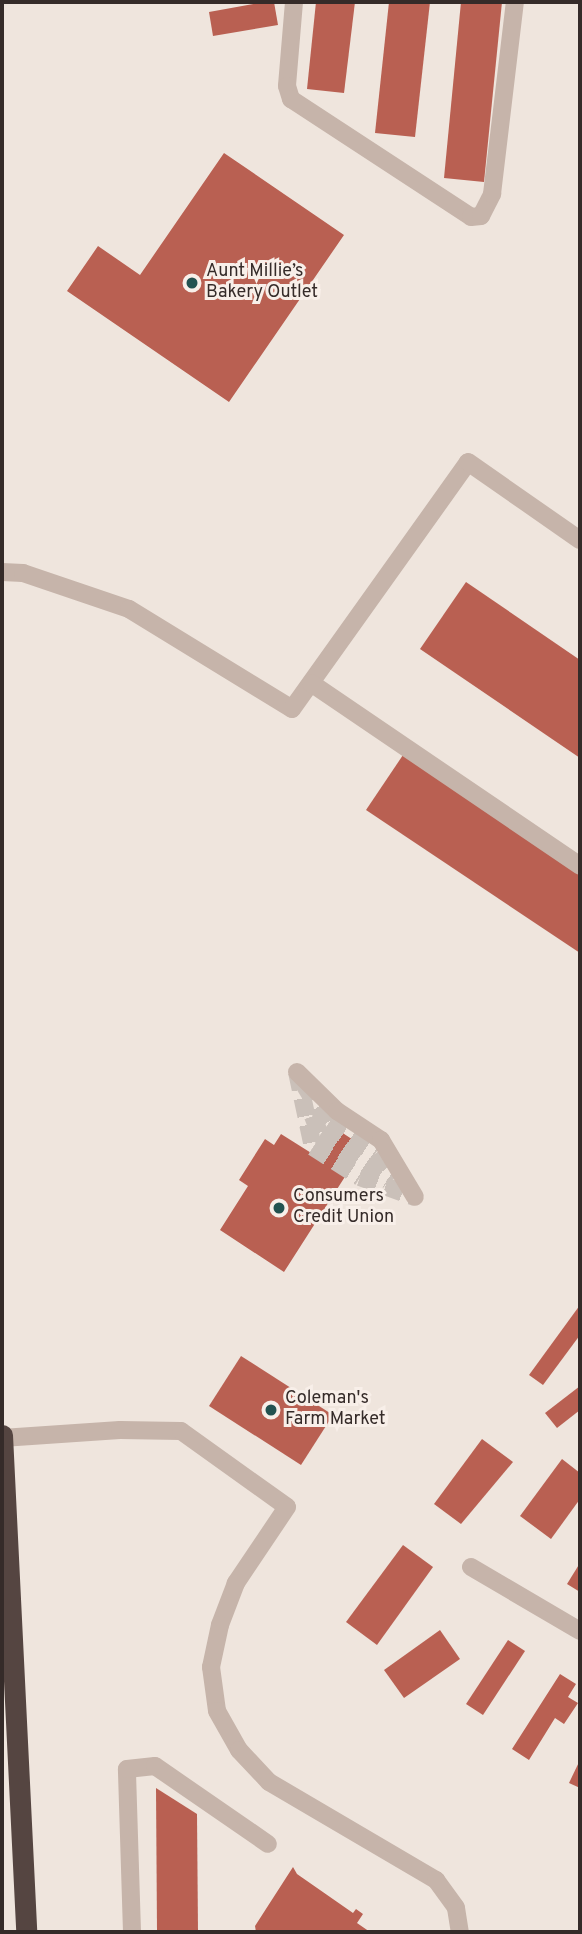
<!DOCTYPE html>
<meta charset="utf-8">
<style>
body{margin:0}
#map{position:relative;width:582px;height:1934px;overflow:hidden;background:#efe5dd;font-family:Overpass,sans-serif}
div>[style]{position:absolute}
.building>*{inset:0;background:#b96052}
.minor-tunnel>*{height:18px;margin-top:-9px;transform-origin:0;background:repeating-linear-gradient(90deg,#cac0b9 0 18px,transparent 0 27px)}
.minor>*{height:18px;margin:-9px;padding:0 9px;transform-origin:9px;border-radius:9px;background:#c6b4aa}
.highway>*{height:21px;margin:-10.5px;padding:0 10.5px;transform-origin:10.5px;border-radius:10.5px;background:#554541}
.dots>*{width:19px;height:19px;translate:-50% -50%;box-sizing:border-box;border:4px solid #f8efe9;border-radius:50%}
span{translate:-50% -50%;white-space:nowrap;text-align:center;line-height:1.15;-webkit-text-stroke:6px #f8efe9;paint-order:stroke}
.poi-label{font-size:18px;color:#352b29}
.left{translate:0 -50%;text-align:left}
.frame{position:absolute;inset:0;border:4px solid #352b29;pointer-events:none}
</style>
<div id="map">
<div class="building">
<i style="clip-path:polygon(265px 2px,274px 2px,278px 25px,213px 36px,209px 12px)"></i>
<i style="clip-path:polygon(316px 2px,355px 2px,344px 93px,307px 89px)"></i>
<i style="clip-path:polygon(389px 2px,430px 2px,415px 137px,375px 133px)"></i>
<i style="clip-path:polygon(461px 2px,502px 2px,484px 182px,444px 178px)"></i>
<i style="clip-path:polygon(224px 153px,344px 235px,229px 402px,67px 291px,98px 246px,140px 275px)"></i>
<i style="clip-path:polygon(466px 582px,580px 660px,580px 758px,420px 649px)"></i>
<i style="clip-path:polygon(403px 755px,580px 874px,580px 953px,366px 810px)"></i>
<i style="clip-path:polygon(335px 1128px,364px 1147px,284px 1272px,220px 1230px,248px 1186px,239px 1180px,265px 1139px,274px 1145px,281px 1134px,316px 1156px)"></i>
<i style="clip-path:polygon(580px 1305px,580px 1335px,543px 1385px,529px 1375px)"></i>
<i style="clip-path:polygon(241px 1356px,333px 1415px,301px 1465px,209px 1406px)"></i>
<i style="clip-path:polygon(580px 1386px,580px 1410px,557px 1428px,545px 1413px)"></i>
<i style="clip-path:polygon(482px 1439px,513px 1462px,461px 1524px,434px 1504px)"></i>
<i style="clip-path:polygon(562px 1459px,580px 1473px,580px 1499px,551px 1539px,520px 1516px)"></i>
<i style="clip-path:polygon(403px 1545px,433px 1567px,377px 1645px,346px 1622px)"></i>
<i style="clip-path:polygon(580px 1563px,580px 1592px,567px 1584px)"></i>
<i style="clip-path:polygon(440px 1630px,460px 1659px,404px 1698px,384px 1670px)"></i>
<i style="clip-path:polygon(508px 1640px,525px 1651px,483px 1715px,466px 1704px)"></i>
<i style="clip-path:polygon(560px 1674px,576px 1684px,568px 1697px,578px 1703px,564px 1724px,555px 1718px,529px 1760px,512px 1749px)"></i>
<i style="clip-path:polygon(580px 1760px,580px 1788px,569px 1783px)"></i>
<i style="clip-path:polygon(156px 1788px,197px 1814px,198px 1932px,157px 1932px)"></i>
<i style="clip-path:polygon(293px 1867px,297px 1874px,353px 1913px,356px 1909px,363px 1914px,357px 1923px,370px 1932px,256px 1932px,255px 1926px)"></i>
</div>
<div class="minor-tunnel">
<i style="left:297px;top:1072px;width:77px;rotate:78deg"></i>
<i style="left:313px;top:1147px;width:56px;rotate:32.6deg"></i>
<i style="left:360px;top:1177px;width:59px;rotate:20deg"></i>
<i style="left:304px;top:1084px;width:47px;rotate:59deg"></i>
<i style="left:328px;top:1124px;width:56px;rotate:32.6deg"></i>
<i style="left:375px;top:1154px;width:31px;rotate:48deg"></i>
<i style="left:313px;top:1116px;width:20px;rotate:70deg"></i>
<i style="left:320px;top:1135px;width:82px;rotate:33.5deg"></i>
</div>
<div class="minor">
<i style="left:294px;top:2px;width:84px;rotate:94.8deg"></i>
<i style="left:287px;top:86px;width:14px;rotate:73deg"></i>
<i style="left:291px;top:99px;width:215px;rotate:33.2deg"></i>
<i style="left:471px;top:217px;width:10px;rotate:-6deg"></i>
<i style="left:481px;top:216px;width:25px;rotate:-63deg"></i>
<i style="left:492px;top:194px;width:193px;rotate:-83.2deg"></i>
<i style="left:2px;top:572px;width:21px;rotate:3deg"></i>
<i style="left:23px;top:573px;width:112px;rotate:18.8deg"></i>
<i style="left:129px;top:609px;width:191px;rotate:31.5deg"></i>
<i style="left:292px;top:709px;width:303px;rotate:-54.5deg"></i>
<i style="left:468px;top:462px;width:136px;rotate:34.9deg"></i>
<i style="left:311px;top:683px;width:325px;rotate:34.2deg"></i>
<i style="left:297px;top:1072px;width:56px;rotate:44.3deg"></i>
<i style="left:337px;top:1111px;width:53px;rotate:33.4deg"></i>
<i style="left:381px;top:1140px;width:66px;rotate:59.2deg"></i>
<i style="left:2px;top:1438px;width:118px;rotate:-3.9deg"></i>
<i style="left:120px;top:1430px;width:61px;rotate:0.9deg"></i>
<i style="left:181px;top:1431px;width:130px;rotate:35.6deg"></i>
<i style="left:287px;top:1507px;width:92px;rotate:123.9deg"></i>
<i style="left:236px;top:1583px;width:45px;rotate:110.9deg"></i>
<i style="left:220px;top:1625px;width:43px;rotate:102.1deg"></i>
<i style="left:211px;top:1667px;width:44px;rotate:82.2deg"></i>
<i style="left:217px;top:1711px;width:45px;rotate:60.6deg"></i>
<i style="left:239px;top:1750px;width:44px;rotate:46.8deg"></i>
<i style="left:269px;top:1782px;width:194px;rotate:30.4deg"></i>
<i style="left:436px;top:1880px;width:34px;rotate:54deg"></i>
<i style="left:456px;top:1908px;width:24px;rotate:81deg"></i>
<i style="left:471px;top:1567px;width:126px;rotate:30.4deg"></i>
<i style="left:132px;top:1932px;width:163px;rotate:-91.8deg"></i>
<i style="left:127px;top:1769px;width:28px;rotate:-6deg"></i>
<i style="left:155px;top:1766px;width:137px;rotate:34.6deg"></i>
</div>
<div class="highway">
<i style="left:2px;top:1435px;width:498px;rotate:87.2deg"></i>
</div>
<div class="dots">
<i style="left:192px;top:283px;background:#235250"></i>
<i style="left:279px;top:1208px;background:#235250"></i>
<i style="left:271px;top:1410px;background:#235250"></i>
</div>
<div class="poi-label">
<span class="left" style="left:206px;top:283px">Aunt Millie’s<br>Bakery Outlet</span>
<span class="left" style="left:293px;top:1208px">Consumers<br>Credit Union</span>
<span class="left" style="left:285px;top:1410px">Coleman's<br>Farm Market</span>
</div>
<div class="frame"></div>
</div>
